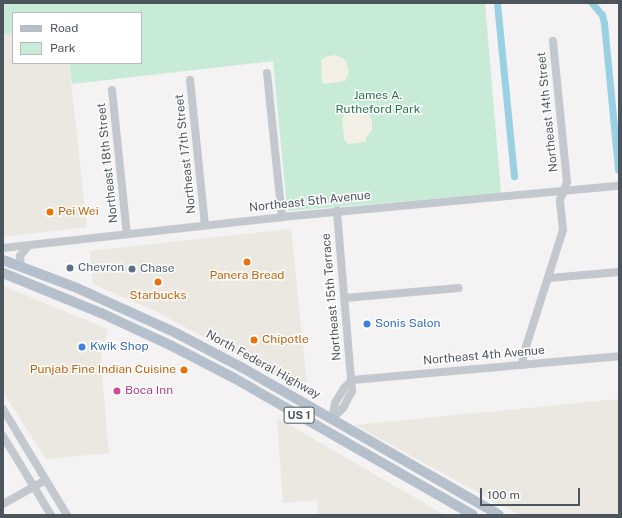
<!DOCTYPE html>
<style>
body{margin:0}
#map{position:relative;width:622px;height:518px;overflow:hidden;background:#f4f2f2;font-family:"Public Sans",sans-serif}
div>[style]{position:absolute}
.commercial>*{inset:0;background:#eae8e0}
.green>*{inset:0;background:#c7ebd6}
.sand>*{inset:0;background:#f2efe5}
.canal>*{height:7px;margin:-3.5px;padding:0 3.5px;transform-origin:3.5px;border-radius:3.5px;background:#99d0e2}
.minor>*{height:8px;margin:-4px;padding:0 4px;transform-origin:4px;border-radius:4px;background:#c2c8ce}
.major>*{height:10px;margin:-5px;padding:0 5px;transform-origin:5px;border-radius:5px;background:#b5c0cc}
.dots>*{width:11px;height:11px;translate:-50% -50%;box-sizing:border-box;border:2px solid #fff;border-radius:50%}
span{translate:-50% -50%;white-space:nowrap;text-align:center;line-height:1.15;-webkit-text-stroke:3px #fff;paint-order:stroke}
.shield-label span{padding:1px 3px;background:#fff;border:1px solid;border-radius:3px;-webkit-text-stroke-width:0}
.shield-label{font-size:11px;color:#4c545d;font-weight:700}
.park-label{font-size:12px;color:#247750}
.street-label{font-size:12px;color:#4c545d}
.food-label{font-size:12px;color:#c56008}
.left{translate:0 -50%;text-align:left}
.right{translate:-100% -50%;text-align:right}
.service-label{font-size:12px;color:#4e5e75}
.shop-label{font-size:12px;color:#366cbe}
.hotel-label{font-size:12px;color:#b23c85}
.frame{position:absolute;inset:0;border:4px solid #4c545d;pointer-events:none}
.legend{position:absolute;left:12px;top:12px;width:130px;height:52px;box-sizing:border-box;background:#fff;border:1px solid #b7bbbe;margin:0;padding:5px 7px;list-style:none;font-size:12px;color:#4c545d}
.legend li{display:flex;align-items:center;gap:8px;height:20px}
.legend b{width:20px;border:1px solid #b7bbbe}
.scale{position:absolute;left:480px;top:488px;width:100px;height:18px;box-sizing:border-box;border:2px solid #4c545d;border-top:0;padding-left:5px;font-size:12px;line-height:14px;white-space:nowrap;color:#4c545d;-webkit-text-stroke:3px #fff;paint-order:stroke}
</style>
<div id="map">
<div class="commercial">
<i style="clip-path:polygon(13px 33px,13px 63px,69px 63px,87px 227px,3px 237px,3px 34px)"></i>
<i style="clip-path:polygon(291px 229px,308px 393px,157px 312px,93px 284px,90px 251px)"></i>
<i style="clip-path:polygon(3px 286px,108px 329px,101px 357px,101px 364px,109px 453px,46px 459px,3px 392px)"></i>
<i style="clip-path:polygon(619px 399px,619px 515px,519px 515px,355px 425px)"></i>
<i style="clip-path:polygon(277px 418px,312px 438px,445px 515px,318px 515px,317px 500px,283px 503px)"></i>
</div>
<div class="green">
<i style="clip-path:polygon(3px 3px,485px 3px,501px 193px,289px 211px,287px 208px,273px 61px,72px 84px,69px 63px,141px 63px,141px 13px,13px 13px,13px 33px,3px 34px)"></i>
</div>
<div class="sand">
<i style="clip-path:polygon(335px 55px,344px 59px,347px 63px,349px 72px,347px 77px,345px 81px,324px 84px,322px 82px,321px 61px,325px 57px)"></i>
<i style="clip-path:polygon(354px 109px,365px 111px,372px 119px,372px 130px,366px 138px,366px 142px,348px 144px,344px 139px,342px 119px,345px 114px)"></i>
</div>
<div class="canal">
<i style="left:497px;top:3px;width:174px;rotate:84.4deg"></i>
<i style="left:592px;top:3px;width:16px;rotate:50deg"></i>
<i style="left:602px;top:15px;width:8px;rotate:76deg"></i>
<i style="left:604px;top:23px;width:147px;rotate:84.5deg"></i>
</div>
<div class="minor">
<i style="left:267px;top:73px;width:145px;rotate:84.1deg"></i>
<i style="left:190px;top:80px;width:146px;rotate:84.1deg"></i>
<i style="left:112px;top:90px;width:145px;rotate:84.1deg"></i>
<i style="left:3px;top:248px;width:281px;rotate:-6.3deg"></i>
<i style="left:282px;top:217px;width:338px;rotate:-5.3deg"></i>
<i style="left:21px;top:266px;width:10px;rotate:-96deg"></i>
<i style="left:20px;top:256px;width:14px;rotate:-51deg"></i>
<i style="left:549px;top:278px;width:70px;rotate:-4.9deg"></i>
<i style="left:345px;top:298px;width:114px;rotate:-5deg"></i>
<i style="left:522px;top:365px;width:12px;rotate:-81deg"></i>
<i style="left:524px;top:353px;width:129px;rotate:-72.4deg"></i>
<i style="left:563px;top:230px;width:30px;rotate:-96deg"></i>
<i style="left:560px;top:200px;width:19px;rotate:-69deg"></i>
<i style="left:567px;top:182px;width:142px;rotate:-95.7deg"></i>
<i style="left:352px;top:380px;width:268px;rotate:-5.1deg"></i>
<i style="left:3px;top:409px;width:124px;rotate:58.9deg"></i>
<i style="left:332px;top:419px;width:16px;rotate:-45deg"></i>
<i style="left:343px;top:408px;width:19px;rotate:-62deg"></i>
<i style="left:352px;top:391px;width:181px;rotate:-94.8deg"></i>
<i style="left:332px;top:419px;width:16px;rotate:-79deg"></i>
<i style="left:335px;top:403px;width:17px;rotate:-59deg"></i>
<i style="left:344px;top:388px;width:11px;rotate:-45deg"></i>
<i style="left:3px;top:436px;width:92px;rotate:58.7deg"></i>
<i style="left:3px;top:504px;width:49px;rotate:-29.2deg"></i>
</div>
<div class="major">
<i style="left:3px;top:260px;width:79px;rotate:20.7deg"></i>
<i style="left:77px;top:288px;width:109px;rotate:24.4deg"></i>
<i style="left:176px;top:333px;width:73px;rotate:27.6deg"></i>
<i style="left:241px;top:367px;width:297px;rotate:29.8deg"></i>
<i style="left:3px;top:273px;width:106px;rotate:22.2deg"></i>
<i style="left:101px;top:313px;width:76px;rotate:24.9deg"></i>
<i style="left:170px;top:345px;width:72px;rotate:27.3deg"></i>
<i style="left:234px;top:378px;width:275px;rotate:29.8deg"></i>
</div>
<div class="dots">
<i style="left:50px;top:212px;background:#e8710a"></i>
<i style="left:247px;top:262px;background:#e8710a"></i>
<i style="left:70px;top:268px;background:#5c6f8a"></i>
<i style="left:132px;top:269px;background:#5c6f8a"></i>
<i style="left:158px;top:282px;background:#e8710a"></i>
<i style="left:367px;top:324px;background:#3f7fe0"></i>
<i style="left:254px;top:340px;background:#e8710a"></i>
<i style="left:82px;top:347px;background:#3f7fe0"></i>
<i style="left:184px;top:370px;background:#e8710a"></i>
<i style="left:117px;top:391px;background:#d1479c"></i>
</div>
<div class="shield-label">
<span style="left:299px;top:415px">US 1</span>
</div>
<div class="park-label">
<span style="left:378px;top:103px">James A.<br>Rutheford Park</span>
</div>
<div class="street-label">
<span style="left:548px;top:112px;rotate:-96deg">Northeast 14th Street</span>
<span style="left:186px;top:154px;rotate:-96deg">Northeast 17th Street</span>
<span style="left:108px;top:163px;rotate:-96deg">Northeast 18th Street</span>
<span style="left:310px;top:202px;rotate:-6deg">Northeast 5th Avenue</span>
<span style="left:332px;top:297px;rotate:-95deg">Northeast 15th Terrace</span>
<span style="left:484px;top:356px;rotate:-5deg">Northeast 4th Avenue</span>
<span style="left:263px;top:365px;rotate:29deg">North Federal Highway</span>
</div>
<div class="food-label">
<span class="left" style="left:58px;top:212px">Pei Wei</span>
<span style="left:247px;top:276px">Panera Bread</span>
<span style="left:158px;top:296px">Starbucks</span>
<span class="left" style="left:262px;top:340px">Chipotle</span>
<span class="right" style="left:176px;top:370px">Punjab Fine Indian Cuisine</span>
</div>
<div class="service-label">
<span class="left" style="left:78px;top:268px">Chevron</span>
<span class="left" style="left:140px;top:269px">Chase</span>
</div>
<div class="shop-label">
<span class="left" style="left:375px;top:324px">Sonis Salon</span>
<span class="left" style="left:90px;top:347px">Kwik Shop</span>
</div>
<div class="hotel-label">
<span class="left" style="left:125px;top:391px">Boca Inn</span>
</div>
<div class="frame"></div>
<ul class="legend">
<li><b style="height:5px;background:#b5c0cc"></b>Road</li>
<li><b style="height:11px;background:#c7ebd6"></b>Park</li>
</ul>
<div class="scale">100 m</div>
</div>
